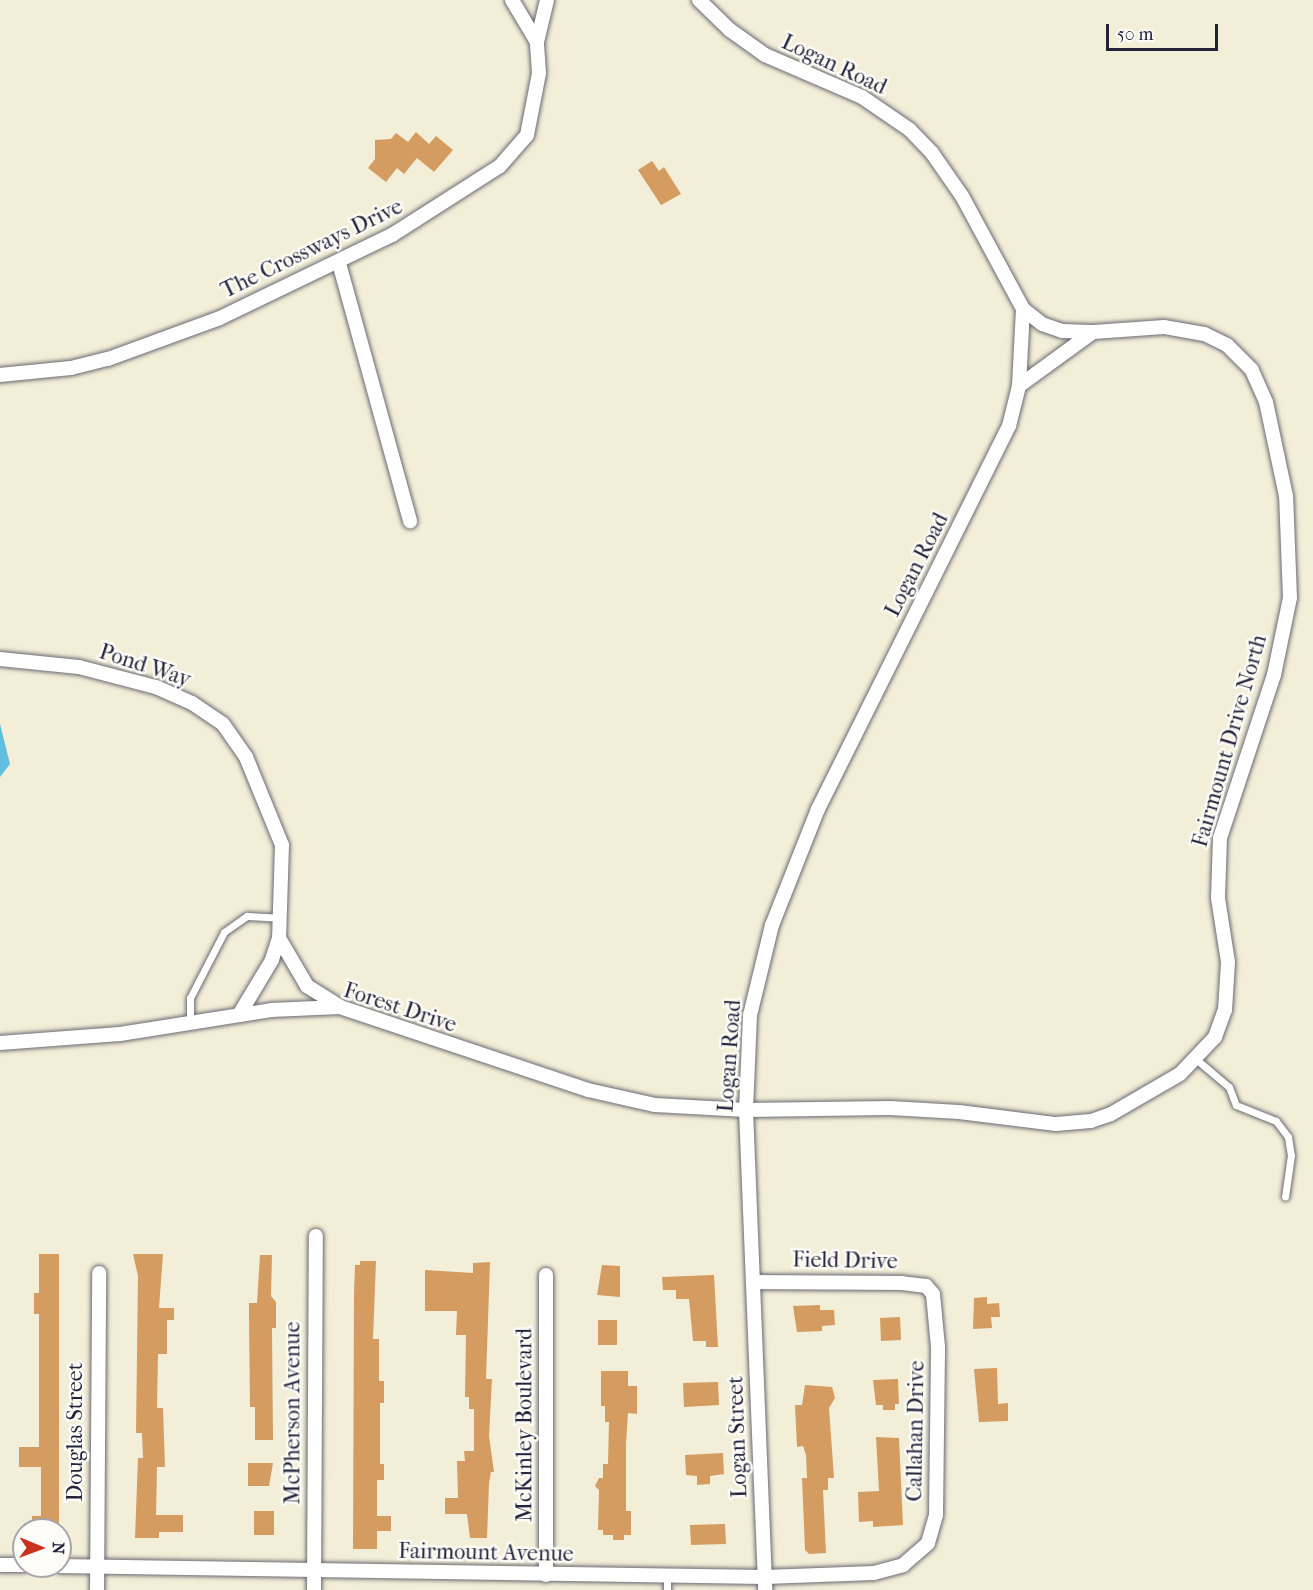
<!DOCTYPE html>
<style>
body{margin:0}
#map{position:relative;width:1313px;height:1590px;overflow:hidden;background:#f2eed8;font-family:"IM FELL French Canon",serif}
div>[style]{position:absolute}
.water>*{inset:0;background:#61bedf}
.building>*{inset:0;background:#d49c60}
.roads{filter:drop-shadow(0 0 2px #6b6972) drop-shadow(0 0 2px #6b6972)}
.lane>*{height:7px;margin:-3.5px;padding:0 3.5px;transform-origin:3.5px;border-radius:3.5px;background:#fff}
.street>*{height:14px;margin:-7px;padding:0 7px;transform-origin:7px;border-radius:7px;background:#fff}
span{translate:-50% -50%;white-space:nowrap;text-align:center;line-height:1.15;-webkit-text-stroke:5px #fdfcf7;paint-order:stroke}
.street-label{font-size:22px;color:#22223b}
.north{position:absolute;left:12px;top:1518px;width:60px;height:60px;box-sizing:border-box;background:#fdfcf7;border:2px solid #a5a5ac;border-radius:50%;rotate:91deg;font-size:16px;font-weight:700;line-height:24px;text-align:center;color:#22223b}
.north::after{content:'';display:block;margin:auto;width:21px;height:27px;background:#c8321e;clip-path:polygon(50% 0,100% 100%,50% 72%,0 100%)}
.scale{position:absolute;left:1106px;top:24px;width:112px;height:27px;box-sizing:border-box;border:3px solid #22223b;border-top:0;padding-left:8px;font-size:18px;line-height:21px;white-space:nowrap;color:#22223b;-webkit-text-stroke:4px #fdfcf7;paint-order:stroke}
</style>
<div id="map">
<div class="water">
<i style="clip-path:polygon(0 724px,10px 764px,0 777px)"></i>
</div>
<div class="building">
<i style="clip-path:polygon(416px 132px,429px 144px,436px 136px,453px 150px,434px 172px,417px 158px,404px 174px,397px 168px,386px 182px,368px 168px,375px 159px,375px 140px,391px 139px,396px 133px,408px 142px)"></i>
<i style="clip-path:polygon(652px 161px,659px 171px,664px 167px,681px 194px,661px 205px,638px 170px)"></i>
<i style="clip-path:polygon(39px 1254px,59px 1254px,59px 1530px,32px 1530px,32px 1516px,41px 1516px,41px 1467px,19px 1467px,19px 1447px,39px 1447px,39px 1314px,34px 1314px,34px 1293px,39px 1293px)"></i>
<i style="clip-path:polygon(133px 1254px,163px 1254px,159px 1308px,174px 1308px,174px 1320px,167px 1320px,167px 1354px,158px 1354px,157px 1408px,163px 1408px,165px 1467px,157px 1467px,156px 1515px,183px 1515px,183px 1532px,159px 1532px,159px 1538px,135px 1538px,138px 1458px,143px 1458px,142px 1433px,136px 1433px,138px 1276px)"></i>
<i style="clip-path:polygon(260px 1255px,272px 1255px,271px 1296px,276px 1302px,276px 1328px,272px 1328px,273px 1440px,255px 1440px,255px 1407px,250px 1407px,249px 1318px,249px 1303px,257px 1303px)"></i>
<i style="clip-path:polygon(360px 1261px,376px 1261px,373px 1339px,379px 1339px,379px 1381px,384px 1381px,384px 1403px,380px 1403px,380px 1464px,384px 1464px,384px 1480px,377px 1480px,377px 1516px,391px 1516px,391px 1531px,377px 1531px,377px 1549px,353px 1549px,354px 1294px,355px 1265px,360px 1265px)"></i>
<i style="clip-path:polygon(490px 1262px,486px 1379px,492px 1379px,489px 1436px,494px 1472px,491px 1472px,489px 1483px,487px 1538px,470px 1538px,467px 1514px,445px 1514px,445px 1498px,458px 1498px,457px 1461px,465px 1461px,464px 1451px,474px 1451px,474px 1409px,469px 1409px,469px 1397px,465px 1397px,466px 1335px,456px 1335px,457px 1311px,425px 1311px,425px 1270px,473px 1273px,473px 1263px)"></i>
<i style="clip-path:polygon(602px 1265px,620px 1266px,620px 1297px,597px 1295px)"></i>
<i style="clip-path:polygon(714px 1275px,718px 1347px,706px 1347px,706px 1341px,693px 1341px,689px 1299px,676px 1299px,676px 1290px,663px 1290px,662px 1277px)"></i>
<i style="clip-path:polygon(987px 1297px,987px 1304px,999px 1303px,1000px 1317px,991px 1317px,992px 1328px,973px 1329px,974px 1298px)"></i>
<i style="clip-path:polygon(820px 1305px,820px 1310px,834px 1310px,835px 1325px,822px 1326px,822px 1331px,797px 1332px,793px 1306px)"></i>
<i style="clip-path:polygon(900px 1317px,901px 1340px,881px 1341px,880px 1318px)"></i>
<i style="clip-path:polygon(598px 1320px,617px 1320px,617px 1345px,598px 1345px)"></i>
<i style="clip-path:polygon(997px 1368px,998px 1404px,1008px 1403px,1008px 1421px,979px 1422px,974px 1369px)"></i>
<i style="clip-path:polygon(601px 1371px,628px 1371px,628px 1386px,637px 1386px,637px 1414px,628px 1413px,626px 1443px,626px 1511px,631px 1511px,631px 1535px,624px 1535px,624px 1540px,613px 1540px,613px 1535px,603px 1535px,603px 1530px,598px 1530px,599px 1490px,595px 1486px,599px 1478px,603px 1478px,603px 1464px,608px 1464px,609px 1422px,605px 1422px,605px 1406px,601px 1406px)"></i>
<i style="clip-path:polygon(898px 1379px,899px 1404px,895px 1404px,895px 1410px,883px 1410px,883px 1405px,876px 1405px,873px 1380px)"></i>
<i style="clip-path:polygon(718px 1382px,719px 1405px,684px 1407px,683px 1383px)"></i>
<i style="clip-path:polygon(805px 1385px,832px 1387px,835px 1398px,829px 1408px,834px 1478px,828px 1478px,828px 1490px,823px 1490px,826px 1553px,809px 1554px,805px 1550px,802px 1478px,807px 1478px,806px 1455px,803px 1446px,797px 1447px,795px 1405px,802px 1405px)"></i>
<i style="clip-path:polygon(876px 1437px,899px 1438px,903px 1525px,873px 1527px,873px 1521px,859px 1522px,858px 1492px,879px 1491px)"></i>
<i style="clip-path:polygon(723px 1453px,724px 1474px,710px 1476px,710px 1484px,697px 1485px,697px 1476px,686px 1475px,685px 1455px)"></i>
<i style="clip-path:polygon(248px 1463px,273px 1463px,269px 1486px,248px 1486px)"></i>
<i style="clip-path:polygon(254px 1511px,274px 1511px,274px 1535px,254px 1535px)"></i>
<i style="clip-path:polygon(725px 1524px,726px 1544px,691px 1545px,690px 1525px)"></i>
</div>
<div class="roads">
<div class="lane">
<i style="left:190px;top:1025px;width:27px;rotate:-90deg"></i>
<i style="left:190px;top:998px;width:74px;rotate:-62.7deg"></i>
<i style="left:224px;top:932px;width:28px;rotate:-35deg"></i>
<i style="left:247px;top:916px;width:33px;rotate:3deg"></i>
<i style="left:1197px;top:1060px;width:42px;rotate:40.2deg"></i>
<i style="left:1229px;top:1087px;width:19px;rotate:69deg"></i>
<i style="left:1236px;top:1105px;width:43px;rotate:21.8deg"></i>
<i style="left:1276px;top:1121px;width:20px;rotate:53deg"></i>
<i style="left:1288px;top:1137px;width:18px;rotate:81deg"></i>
<i style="left:1291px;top:1155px;width:42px;rotate:98.1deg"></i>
<i style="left:667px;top:1576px;width:14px;rotate:90deg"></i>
</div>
<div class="street">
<i style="left:699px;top:0;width:43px;rotate:44.1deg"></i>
<i style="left:730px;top:30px;width:43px;rotate:35.5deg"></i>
<i style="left:765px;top:55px;width:106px;rotate:23.4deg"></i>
<i style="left:862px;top:97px;width:58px;rotate:34.5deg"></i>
<i style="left:910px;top:130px;width:32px;rotate:46deg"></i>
<i style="left:932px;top:153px;width:52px;rotate:55.1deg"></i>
<i style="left:962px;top:196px;width:128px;rotate:61.6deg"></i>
<i style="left:1023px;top:309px;width:77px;rotate:93deg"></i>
<i style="left:1019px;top:386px;width:41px;rotate:104deg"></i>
<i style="left:1009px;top:426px;width:428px;rotate:116.5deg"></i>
<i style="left:818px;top:809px;width:125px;rotate:111.6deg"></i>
<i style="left:772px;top:925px;width:93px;rotate:103.7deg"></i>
<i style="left:750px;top:1015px;width:95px;rotate:92.4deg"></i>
<i style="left:746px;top:1110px;width:480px;rotate:87.7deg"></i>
<i style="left:537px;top:42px;width:43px;rotate:-76.6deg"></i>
<i style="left:339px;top:263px;width:268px;rotate:74.6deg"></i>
<i style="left:1023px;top:309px;width:24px;rotate:38deg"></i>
<i style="left:1042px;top:324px;width:21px;rotate:19deg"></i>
<i style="left:1062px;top:331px;width:29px;rotate:2deg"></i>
<i style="left:0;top:375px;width:71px;rotate:-5.6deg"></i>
<i style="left:71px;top:368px;width:38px;rotate:-14deg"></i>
<i style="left:108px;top:359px;width:119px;rotate:-20.1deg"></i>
<i style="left:220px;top:318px;width:191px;rotate:-25.8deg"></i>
<i style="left:392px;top:235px;width:128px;rotate:-32.6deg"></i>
<i style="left:500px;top:166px;width:41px;rotate:-48.9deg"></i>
<i style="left:527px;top:135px;width:63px;rotate:-79deg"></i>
<i style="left:539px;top:73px;width:31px;rotate:-94deg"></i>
<i style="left:537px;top:42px;width:49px;rotate:-120.8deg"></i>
<i style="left:0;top:659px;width:79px;rotate:5.8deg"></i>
<i style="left:79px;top:667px;width:80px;rotate:14.6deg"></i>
<i style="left:156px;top:687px;width:39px;rotate:24deg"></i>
<i style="left:192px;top:703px;width:37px;rotate:34deg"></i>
<i style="left:223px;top:724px;width:40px;rotate:55.1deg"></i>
<i style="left:246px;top:757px;width:95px;rotate:67.8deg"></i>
<i style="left:282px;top:845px;width:93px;rotate:91.8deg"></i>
<i style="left:279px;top:938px;width:23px;rotate:108deg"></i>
<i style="left:272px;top:960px;width:64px;rotate:121deg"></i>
<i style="left:279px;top:938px;width:56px;rotate:59.7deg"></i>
<i style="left:307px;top:986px;width:39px;rotate:32deg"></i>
<i style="left:0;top:1043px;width:120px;rotate:-4.3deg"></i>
<i style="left:120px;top:1034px;width:153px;rotate:-9deg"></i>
<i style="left:271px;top:1010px;width:69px;rotate:-2.5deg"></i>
<i style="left:340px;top:1007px;width:262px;rotate:18.5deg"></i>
<i style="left:588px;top:1090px;width:69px;rotate:12.6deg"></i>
<i style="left:655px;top:1105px;width:91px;rotate:3.1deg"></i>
<i style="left:746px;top:1110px;width:144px;rotate:-0.8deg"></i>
<i style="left:890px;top:1108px;width:69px;rotate:3.3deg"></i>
<i style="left:959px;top:1112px;width:98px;rotate:7.1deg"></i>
<i style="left:1056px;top:1124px;width:35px;rotate:-5deg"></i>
<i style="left:1091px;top:1121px;width:21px;rotate:-19deg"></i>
<i style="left:1111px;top:1114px;width:80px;rotate:-30.1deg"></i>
<i style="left:1180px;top:1074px;width:51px;rotate:-46.6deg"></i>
<i style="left:1215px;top:1037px;width:29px;rotate:-70deg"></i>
<i style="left:1225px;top:1010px;width:48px;rotate:-86.4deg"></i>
<i style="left:1228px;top:962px;width:65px;rotate:-98.9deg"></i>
<i style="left:1218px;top:898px;width:60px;rotate:-88.1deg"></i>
<i style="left:1220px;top:838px;width:172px;rotate:-71.7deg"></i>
<i style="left:1274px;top:675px;width:79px;rotate:-78.3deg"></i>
<i style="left:1290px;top:598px;width:102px;rotate:-92.2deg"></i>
<i style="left:1286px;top:496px;width:96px;rotate:-102deg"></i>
<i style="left:1266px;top:402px;width:35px;rotate:-114deg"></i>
<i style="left:1252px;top:370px;width:35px;rotate:-135deg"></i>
<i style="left:1227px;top:345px;width:25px;rotate:-154deg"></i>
<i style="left:1204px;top:334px;width:41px;rotate:-170.1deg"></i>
<i style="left:1164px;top:327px;width:71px;rotate:176deg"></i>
<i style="left:1093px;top:332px;width:92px;rotate:143.9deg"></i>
<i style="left:546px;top:1275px;width:300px;rotate:90deg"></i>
<i style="left:0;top:1565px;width:24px"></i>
<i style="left:60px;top:1566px;width:705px;rotate:0.89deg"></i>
<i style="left:765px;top:1577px;width:109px;rotate:-2.1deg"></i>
<i style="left:874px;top:1573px;width:30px;rotate:-15deg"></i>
<i style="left:903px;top:1565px;width:33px;rotate:-41deg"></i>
<i style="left:928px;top:1543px;width:29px;rotate:-74deg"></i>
<i style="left:936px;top:1515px;width:168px;rotate:-89.3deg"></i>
<i style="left:938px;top:1347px;width:53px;rotate:-95.4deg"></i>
<i style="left:933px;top:1294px;width:11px;rotate:-131deg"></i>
<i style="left:926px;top:1286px;width:24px;rotate:-173deg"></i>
<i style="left:902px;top:1283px;width:149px;rotate:-179.6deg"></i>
<i style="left:97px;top:1590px;width:317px;rotate:-89.6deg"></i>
<i style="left:314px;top:1590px;width:354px;rotate:-89.7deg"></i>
</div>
</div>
<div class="street-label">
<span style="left:834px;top:65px;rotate:25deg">Logan Road</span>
<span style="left:312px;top:249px;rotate:-26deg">The Crossways Drive</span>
<span style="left:917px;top:565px;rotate:-63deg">Logan Road</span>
<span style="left:145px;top:666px;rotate:18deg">Pond Way</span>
<span style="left:1230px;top:741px;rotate:-74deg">Fairmount Drive North</span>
<span style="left:400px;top:1008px;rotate:18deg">Forest Drive</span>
<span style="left:730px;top:1056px;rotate:-86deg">Logan Road</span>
<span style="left:845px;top:1261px;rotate:1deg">Field Drive</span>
<span style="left:293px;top:1413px;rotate:-90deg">McPherson Avenue</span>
<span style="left:525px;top:1425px;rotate:-90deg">McKinley Boulevard</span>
<span style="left:916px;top:1431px;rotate:-89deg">Callahan Drive</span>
<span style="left:76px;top:1432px;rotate:-90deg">Douglas Street</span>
<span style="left:738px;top:1437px;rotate:-92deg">Logan Street</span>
<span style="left:486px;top:1553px;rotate:1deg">Fairmount Avenue</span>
</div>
<div class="north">N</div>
<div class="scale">50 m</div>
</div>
